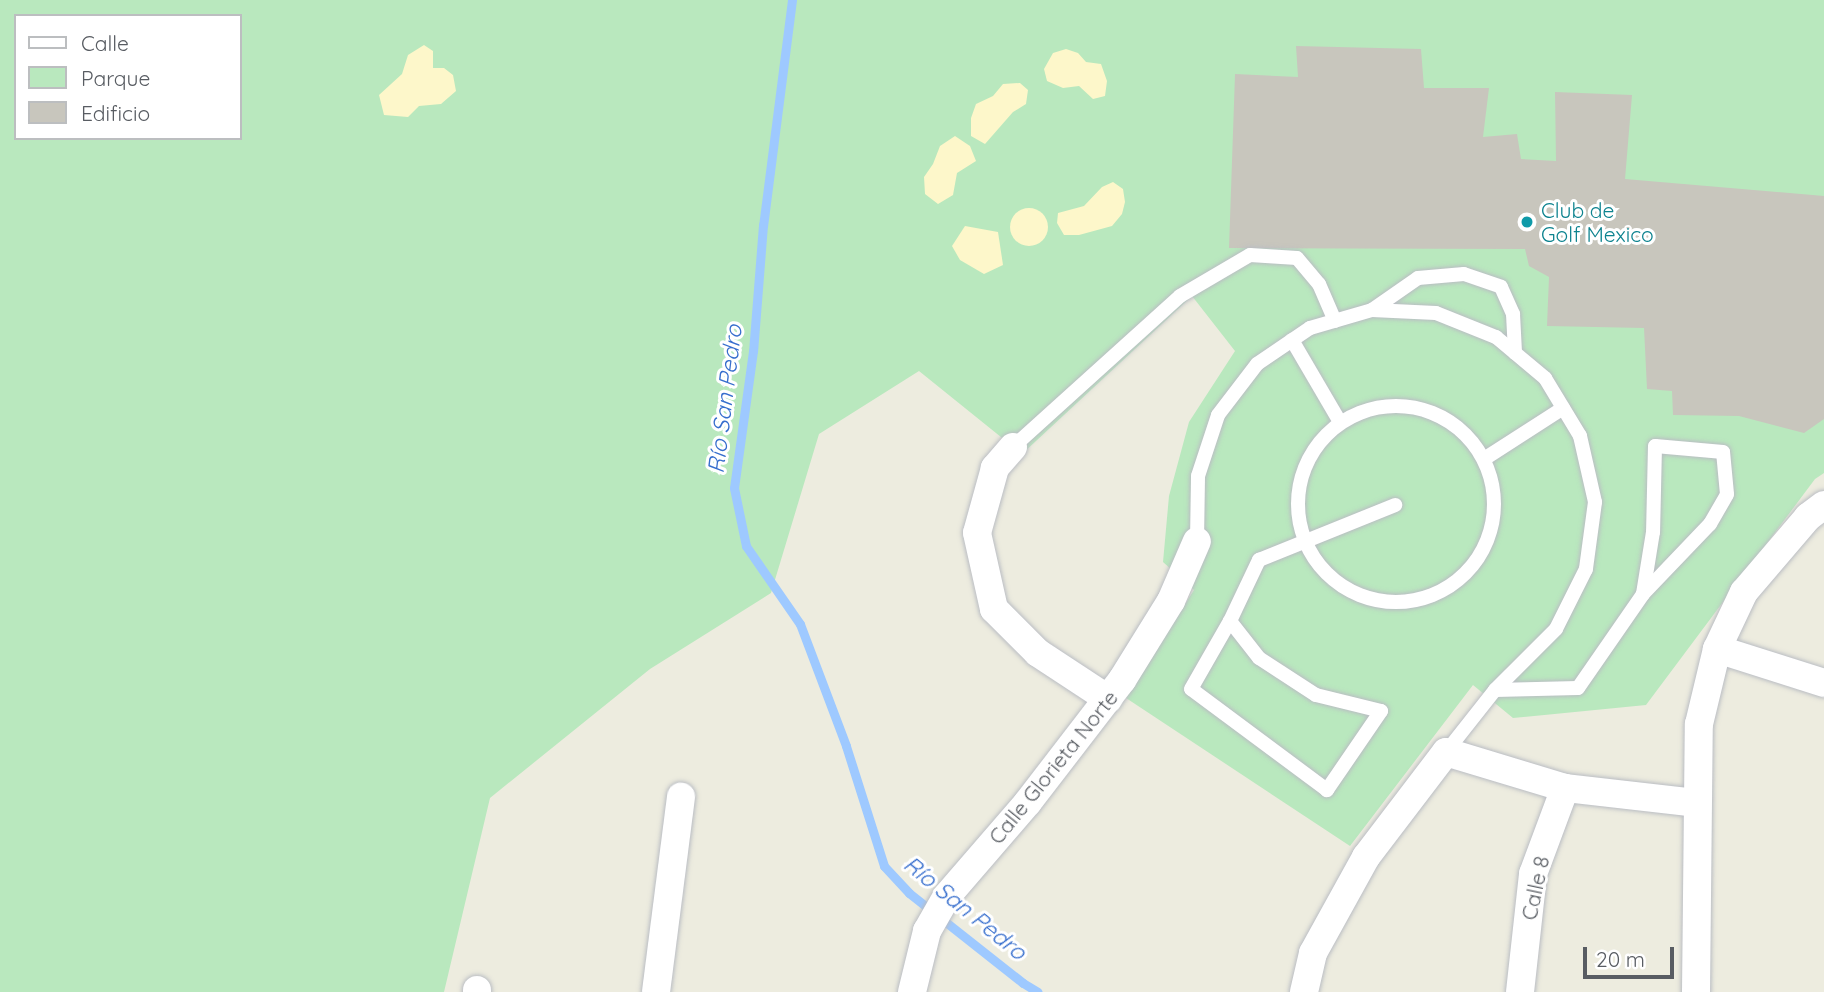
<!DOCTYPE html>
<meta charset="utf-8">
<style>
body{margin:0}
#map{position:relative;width:1824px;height:992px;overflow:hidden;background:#edecdf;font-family:Quicksand,sans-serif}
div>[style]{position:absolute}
.green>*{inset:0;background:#b9e8be}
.sand>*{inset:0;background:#fdf7ca}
.round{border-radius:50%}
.stream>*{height:9px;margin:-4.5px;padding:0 4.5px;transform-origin:4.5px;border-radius:4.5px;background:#9ec9ff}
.building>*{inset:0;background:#c8c6bd}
.roads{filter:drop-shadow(0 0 2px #babdc3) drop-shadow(0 0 2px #babdc3)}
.service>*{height:14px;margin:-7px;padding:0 7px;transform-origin:7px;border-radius:7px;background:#fff}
.service>.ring{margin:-7px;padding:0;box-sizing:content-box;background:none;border:14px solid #fff;border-radius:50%}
.minor>*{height:28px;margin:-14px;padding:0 14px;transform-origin:14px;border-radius:14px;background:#fff}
.dots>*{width:19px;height:19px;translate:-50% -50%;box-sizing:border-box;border:4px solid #fff;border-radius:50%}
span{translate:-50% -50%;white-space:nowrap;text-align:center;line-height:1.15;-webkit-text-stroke:6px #fff;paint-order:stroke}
.culture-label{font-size:21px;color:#0d838f}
.left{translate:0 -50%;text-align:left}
.street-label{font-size:21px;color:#585c62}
.water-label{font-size:23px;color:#366ecd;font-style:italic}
.legend{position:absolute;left:14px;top:14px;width:228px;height:126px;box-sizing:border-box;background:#fff;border:2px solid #bcbec0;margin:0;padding:9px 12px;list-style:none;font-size:21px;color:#585c62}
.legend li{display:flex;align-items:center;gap:14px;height:35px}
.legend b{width:35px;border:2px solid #bcbec0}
.scale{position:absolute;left:1583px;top:947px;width:91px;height:32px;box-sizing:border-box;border:4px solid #585c62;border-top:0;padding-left:9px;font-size:21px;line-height:24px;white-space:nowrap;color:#585c62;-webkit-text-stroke:5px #fff;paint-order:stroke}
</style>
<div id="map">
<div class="green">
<i style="clip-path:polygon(evenodd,0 0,1824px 0,1824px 473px,1815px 479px,1646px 705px,1513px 718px,1473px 685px,1350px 846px,1126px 698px,1194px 590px,1163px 562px,1169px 496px,1189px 422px,1235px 351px,1192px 296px,1022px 454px,919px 371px,819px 434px,771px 593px,650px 669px,490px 798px,444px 992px,0 992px,0 0,16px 16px,240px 16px,240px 138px,16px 138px,16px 16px)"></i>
</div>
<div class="sand">
<i style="clip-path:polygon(424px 45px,433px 51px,433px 68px,444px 68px,453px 75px,456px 91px,441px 104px,419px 106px,408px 117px,384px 115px,379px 95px,402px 74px,408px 55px)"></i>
<i style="clip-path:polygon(1066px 49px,1078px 53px,1086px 62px,1101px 64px,1107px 81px,1105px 96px,1093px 99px,1079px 86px,1063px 88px,1047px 81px,1044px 69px,1053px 53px)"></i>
<i style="clip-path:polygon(1020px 83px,1028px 90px,1026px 104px,1013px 112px,985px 144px,971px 136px,971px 118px,976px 104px,993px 96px,1003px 84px)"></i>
<i style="clip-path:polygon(955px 136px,970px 146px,976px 161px,957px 173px,953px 195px,938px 204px,925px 194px,924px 177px,933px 164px,940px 146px)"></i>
<i style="clip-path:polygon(1113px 182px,1123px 189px,1125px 202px,1122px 214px,1112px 226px,1079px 235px,1064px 235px,1057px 223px,1058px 213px,1084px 206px,1102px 187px)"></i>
<i class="round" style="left:1010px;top:208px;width:38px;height:38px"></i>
<i style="clip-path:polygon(965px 226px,998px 232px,1003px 265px,984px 274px,960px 260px,952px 246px)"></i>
</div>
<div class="stream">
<i style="left:792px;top:0;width:227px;rotate:97.3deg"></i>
<i style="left:763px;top:225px;width:126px;rotate:94.5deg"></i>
<i style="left:753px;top:351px;width:138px;rotate:97.9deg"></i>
<i style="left:734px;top:488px;width:59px;rotate:78.3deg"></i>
<i style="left:746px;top:546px;width:95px;rotate:55.3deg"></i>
<i style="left:800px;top:624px;width:130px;rotate:69.3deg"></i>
<i style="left:846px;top:746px;width:126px;rotate:72.4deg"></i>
<i style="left:884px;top:866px;width:37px;rotate:47deg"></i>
<i style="left:909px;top:893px;width:145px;rotate:38.3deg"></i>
<i style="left:1023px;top:983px;width:17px;rotate:31deg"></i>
</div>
<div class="building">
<i style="clip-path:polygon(1296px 46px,1421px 49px,1424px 88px,1489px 88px,1483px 137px,1517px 134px,1521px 159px,1556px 161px,1555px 92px,1632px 95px,1625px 179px,1824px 196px,1824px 419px,1804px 433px,1739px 416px,1673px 415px,1672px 391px,1647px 389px,1644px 328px,1547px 326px,1549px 277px,1529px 266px,1525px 249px,1229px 248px,1235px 74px,1298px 77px)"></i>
</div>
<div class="roads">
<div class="service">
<i style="left:1372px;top:310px;width:56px;rotate:-34.8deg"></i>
<i style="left:1418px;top:278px;width:46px;rotate:-5deg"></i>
<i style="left:1464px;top:274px;width:39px;rotate:19deg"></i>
<i style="left:1501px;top:287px;width:30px;rotate:66deg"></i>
<i style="left:1513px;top:314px;width:39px;rotate:87deg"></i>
<i style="left:1292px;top:340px;width:95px;rotate:59.7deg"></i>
<i class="ring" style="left:1298px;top:406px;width:182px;height:182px"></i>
<i style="left:1013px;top:447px;width:225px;rotate:-42.1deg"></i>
<i style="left:1180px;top:296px;width:81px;rotate:-30.4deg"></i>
<i style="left:1250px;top:255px;width:47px;rotate:3.7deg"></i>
<i style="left:1297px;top:258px;width:34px;rotate:50deg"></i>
<i style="left:1319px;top:284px;width:40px;rotate:66.6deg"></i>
<i style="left:1484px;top:459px;width:94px;rotate:-32.8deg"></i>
<i style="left:1197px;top:541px;width:65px;rotate:-89.1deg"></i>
<i style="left:1198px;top:476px;width:64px;rotate:-71.8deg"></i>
<i style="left:1218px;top:415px;width:64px;rotate:-52.6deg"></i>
<i style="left:1257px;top:364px;width:64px;rotate:-34.2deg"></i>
<i style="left:1310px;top:328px;width:65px;rotate:-16.2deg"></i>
<i style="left:1372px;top:310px;width:64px;rotate:2.7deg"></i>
<i style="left:1436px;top:313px;width:65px;rotate:21.8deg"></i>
<i style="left:1496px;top:337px;width:64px;rotate:39.9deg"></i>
<i style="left:1545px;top:378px;width:68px;rotate:58.9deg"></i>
<i style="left:1580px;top:436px;width:68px;rotate:77.2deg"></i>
<i style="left:1595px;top:502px;width:68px;rotate:97.7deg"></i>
<i style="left:1586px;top:569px;width:67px;rotate:116.6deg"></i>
<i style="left:1556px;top:629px;width:86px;rotate:135deg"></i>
<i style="left:1495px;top:690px;width:79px;rotate:128.3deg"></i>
<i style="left:1230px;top:621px;width:47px;rotate:51.9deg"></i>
<i style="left:1259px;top:658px;width:68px;rotate:33deg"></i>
<i style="left:1316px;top:695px;width:67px;rotate:13.8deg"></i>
<i style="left:1381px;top:711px;width:96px;rotate:124.4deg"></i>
<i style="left:1327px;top:790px;width:169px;rotate:-143.4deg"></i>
<i style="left:1191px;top:689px;width:78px;rotate:-60.2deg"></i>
<i style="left:1230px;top:621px;width:68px;rotate:-64.6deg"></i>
<i style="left:1259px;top:560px;width:147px;rotate:-22deg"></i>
<i style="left:1495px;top:690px;width:83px;rotate:-1.4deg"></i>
<i style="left:1578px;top:688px;width:114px;rotate:-55.3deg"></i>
<i style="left:1643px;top:594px;width:97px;rotate:-46.3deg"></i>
<i style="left:1710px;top:524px;width:34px;rotate:-60deg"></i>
<i style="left:1727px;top:494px;width:42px;rotate:-95.4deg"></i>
<i style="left:1723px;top:452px;width:68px;rotate:-175deg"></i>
<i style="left:1655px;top:446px;width:86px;rotate:91.3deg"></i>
<i style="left:1653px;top:532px;width:63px;rotate:99.2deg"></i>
</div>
<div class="minor">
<i style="left:1013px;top:447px;width:28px;rotate:131deg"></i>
<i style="left:995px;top:468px;width:67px;rotate:105.5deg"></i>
<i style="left:977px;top:533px;width:78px;rotate:77.4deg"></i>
<i style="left:994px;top:609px;width:62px;rotate:45deg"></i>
<i style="left:1038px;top:653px;width:84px;rotate:33.3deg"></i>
<i style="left:1717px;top:649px;width:112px;rotate:17.6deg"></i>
<i style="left:477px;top:992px;width:2px;rotate:-90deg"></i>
<i style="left:656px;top:992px;width:197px;rotate:-82.7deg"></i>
<i style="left:912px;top:992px;width:63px;rotate:-76.2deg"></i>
<i style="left:927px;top:931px;width:40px;rotate:-60.3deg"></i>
<i style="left:947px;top:896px;width:124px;rotate:-49.2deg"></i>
<i style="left:1028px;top:802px;width:154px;rotate:-52.4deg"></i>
<i style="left:1122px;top:680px;width:93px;rotate:-58.2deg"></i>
<i style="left:1171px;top:601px;width:65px;rotate:-66.6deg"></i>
<i style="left:1304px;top:992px;width:40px;rotate:-77deg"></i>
<i style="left:1313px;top:953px;width:110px;rotate:-61.1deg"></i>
<i style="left:1366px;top:857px;width:132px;rotate:-52.7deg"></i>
<i style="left:1446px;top:752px;width:124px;rotate:16.8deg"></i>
<i style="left:1565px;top:788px;width:133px;rotate:6.5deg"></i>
<i style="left:1520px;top:992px;width:119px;rotate:-83.7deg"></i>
<i style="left:1533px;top:874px;width:92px;rotate:-69.6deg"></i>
<i style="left:1696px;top:992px;width:268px;rotate:-89.4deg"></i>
<i style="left:1699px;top:724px;width:77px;rotate:-76.5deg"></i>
<i style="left:1717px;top:649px;width:63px;rotate:-64.7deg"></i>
<i style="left:1744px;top:592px;width:99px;rotate:-49.5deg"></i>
<i style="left:1808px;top:517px;width:20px;rotate:-37deg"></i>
</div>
</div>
<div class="dots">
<i style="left:1527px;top:222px;background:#0f9aa8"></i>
</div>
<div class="culture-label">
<span class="left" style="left:1541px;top:222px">Club de<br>Golf Mexico</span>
</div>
<div class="street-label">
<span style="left:1053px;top:767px;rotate:-51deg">Calle Glorieta Norte</span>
<span style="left:1535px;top:888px;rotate:-78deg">Calle 8</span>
</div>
<div class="water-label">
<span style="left:725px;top:399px;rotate:-83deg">Río San Pedro</span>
<span style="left:965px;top:908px;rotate:39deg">Río San Pedro</span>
</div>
<ul class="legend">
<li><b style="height:9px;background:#fff"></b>Calle</li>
<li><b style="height:19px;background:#b9e8be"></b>Parque</li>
<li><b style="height:19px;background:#c8c6bd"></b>Edificio</li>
</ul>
<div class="scale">20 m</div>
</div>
